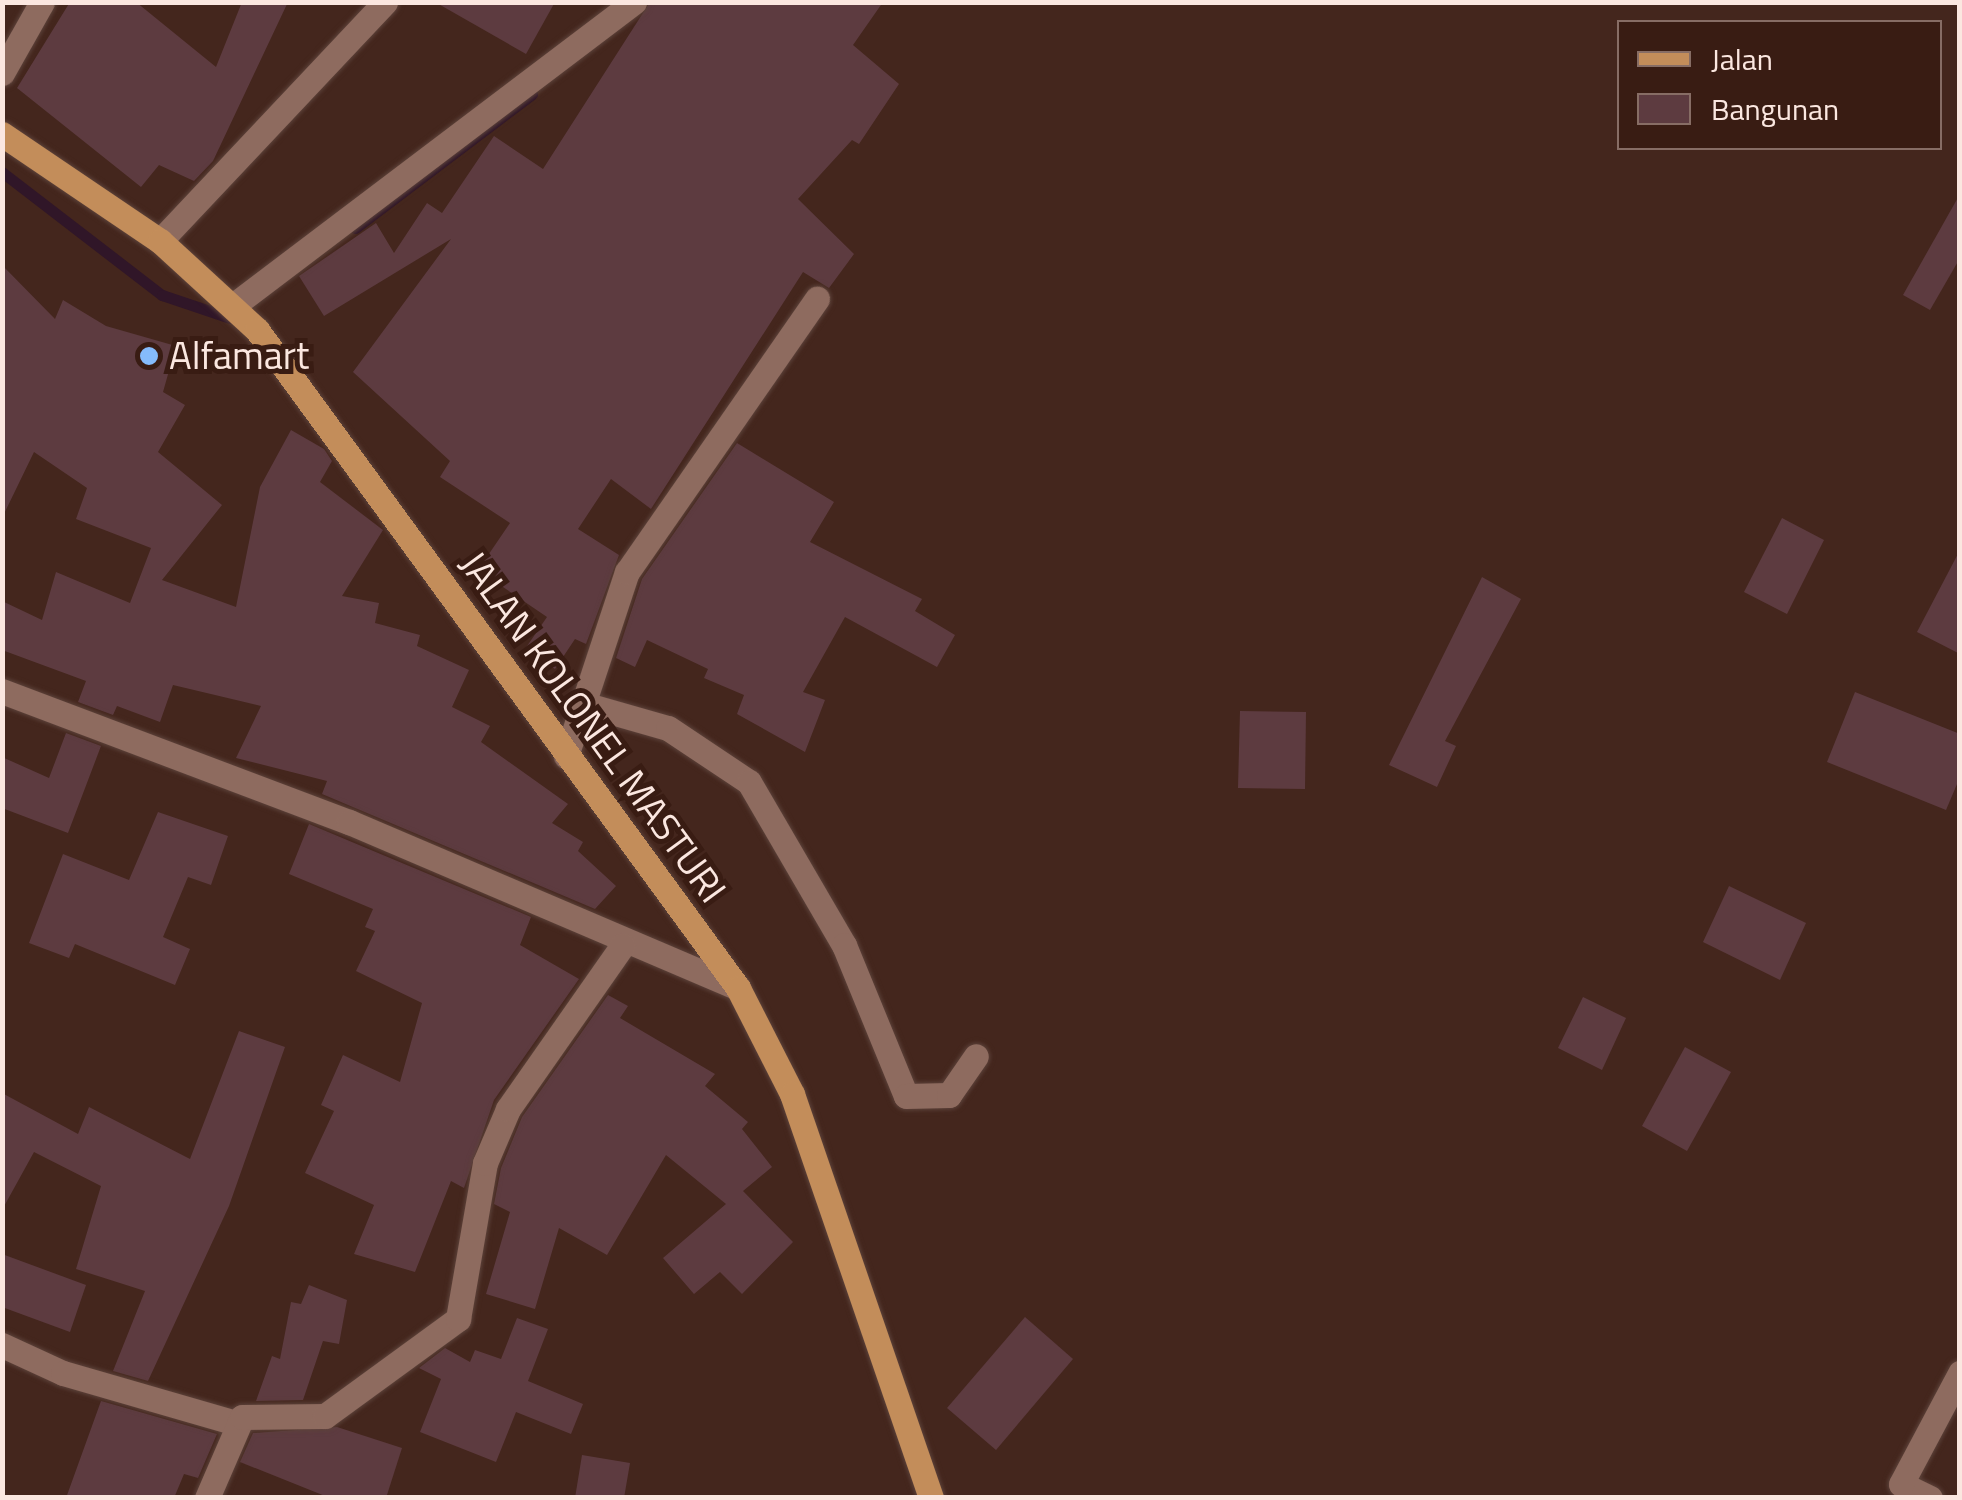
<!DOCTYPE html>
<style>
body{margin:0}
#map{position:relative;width:1962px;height:1500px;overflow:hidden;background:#44261d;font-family:"Titillium Web",sans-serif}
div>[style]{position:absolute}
.stream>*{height:11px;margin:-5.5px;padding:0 5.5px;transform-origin:5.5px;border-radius:5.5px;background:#301628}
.building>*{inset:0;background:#5d3b40}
.roads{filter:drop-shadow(0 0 2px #5c423a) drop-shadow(0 0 2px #5c423a)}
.street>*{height:25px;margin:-12.5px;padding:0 12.5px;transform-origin:12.5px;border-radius:12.5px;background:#8e6b5f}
.primary>*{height:25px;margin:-12.5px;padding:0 12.5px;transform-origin:12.5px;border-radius:12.5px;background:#c38d5a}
.dots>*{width:28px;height:28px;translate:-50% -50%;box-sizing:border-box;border:5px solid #391c13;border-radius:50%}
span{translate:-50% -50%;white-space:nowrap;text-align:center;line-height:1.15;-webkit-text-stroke:10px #391c13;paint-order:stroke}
.poi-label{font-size:38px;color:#fbe7e0}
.left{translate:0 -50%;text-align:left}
.street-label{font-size:38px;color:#fbe7e0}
.frame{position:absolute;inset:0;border:5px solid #fbe7e0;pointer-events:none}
.legend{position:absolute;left:1617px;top:20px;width:325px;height:130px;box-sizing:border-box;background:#391c13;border:2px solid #876d65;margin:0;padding:12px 18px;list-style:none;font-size:30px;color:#fbe7e0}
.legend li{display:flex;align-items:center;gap:20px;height:50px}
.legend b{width:50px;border:2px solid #876d65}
</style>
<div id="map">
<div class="stream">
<i style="left:2px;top:172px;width:202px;rotate:37.6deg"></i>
<i style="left:162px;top:295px;width:72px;rotate:18.7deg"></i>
<i style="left:355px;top:228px;width:222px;rotate:-37.1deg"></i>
</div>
<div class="building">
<i style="clip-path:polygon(70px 2px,136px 2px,216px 67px,242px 2px,288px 2px,213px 161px,194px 181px,159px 165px,141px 187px,17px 88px)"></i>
<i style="clip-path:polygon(435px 2px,555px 2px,526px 54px)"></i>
<i style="clip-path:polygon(650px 2px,883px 2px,853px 45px,899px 84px,859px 144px,852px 140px,798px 199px,854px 254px,829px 288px,803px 272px,651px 509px,611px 479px,578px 529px,619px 555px,586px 644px,575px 639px,555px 669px,525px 649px,547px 617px,478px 570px,510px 523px,440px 477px,450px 461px,353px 372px,451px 239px,324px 316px,299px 276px,376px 223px,394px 253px,427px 203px,442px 213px,494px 136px,543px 169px)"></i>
<i style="clip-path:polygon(1960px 194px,1960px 258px,1930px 310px,1903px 295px)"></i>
<i style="clip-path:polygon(2px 265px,55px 319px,63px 300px,106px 326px,176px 346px,163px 392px,185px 405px,158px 452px,222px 505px,162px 580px,236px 607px,260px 487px,291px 430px,324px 449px,332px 461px,320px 482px,383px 530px,342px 596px,379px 603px,375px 623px,420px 635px,417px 646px,469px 670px,452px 707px,490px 726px,481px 742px,568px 804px,552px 823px,583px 842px,578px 851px,616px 886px,595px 909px,322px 794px,327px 781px,236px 758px,261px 706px,173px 685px,160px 722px,117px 706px,113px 715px,78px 702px,86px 681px,2px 650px,2px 601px,42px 620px,56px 572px,130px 603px,151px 548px,76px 519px,87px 488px,34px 452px,2px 518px)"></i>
<i style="clip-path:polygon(737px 443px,834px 502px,810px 542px,922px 599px,915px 611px,955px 635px,937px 667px,845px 617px,803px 692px,825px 700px,805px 752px,737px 714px,744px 695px,704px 678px,708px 669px,647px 640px,635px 667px,616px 658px,642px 579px)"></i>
<i style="clip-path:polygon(1782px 518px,1824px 540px,1787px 614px,1744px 592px)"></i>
<i style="clip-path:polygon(1960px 550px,1960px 654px,1917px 632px)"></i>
<i style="clip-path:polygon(1482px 577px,1521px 599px,1445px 741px,1456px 746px,1437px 787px,1389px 765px)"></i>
<i style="clip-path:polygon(1855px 692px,1960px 734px,1960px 777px,1946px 810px,1827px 762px)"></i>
<i style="clip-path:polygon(1240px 711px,1306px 712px,1305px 789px,1238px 788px)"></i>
<i style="clip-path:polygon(66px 733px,101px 746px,68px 833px,2px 808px,2px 757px,49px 778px)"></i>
<i style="clip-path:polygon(158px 812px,228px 836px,211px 885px,188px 877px,163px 937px,190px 949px,175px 985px,75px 944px,69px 958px,29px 943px,63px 854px,129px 880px)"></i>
<i style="clip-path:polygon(309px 824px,531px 917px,520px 945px,579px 979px,494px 1100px,464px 1188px,451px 1181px,415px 1272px,354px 1254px,374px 1205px,305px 1173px,334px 1111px,321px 1105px,343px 1055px,400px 1082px,422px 1003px,356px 971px,375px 931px,365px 927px,373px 909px,289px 874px)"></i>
<i style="clip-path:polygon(1729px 886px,1806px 923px,1780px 980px,1703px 942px)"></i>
<i style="clip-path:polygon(608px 995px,628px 1006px,620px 1018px,715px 1074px,705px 1086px,748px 1122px,742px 1129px,772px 1167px,743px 1191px,793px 1242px,742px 1294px,720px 1272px,694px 1294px,663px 1258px,726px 1204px,666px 1155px,607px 1255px,559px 1228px,535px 1309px,486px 1294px,510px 1212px,494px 1204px,501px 1168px,522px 1117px)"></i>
<i style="clip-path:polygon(1583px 997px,1626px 1018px,1602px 1070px,1558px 1048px)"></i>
<i style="clip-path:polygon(239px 1031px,285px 1047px,229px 1206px,148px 1381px,113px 1371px,145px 1291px,76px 1269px,101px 1186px,34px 1152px,2px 1210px,2px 1093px,78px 1134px,89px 1107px,190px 1159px)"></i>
<i style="clip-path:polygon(1685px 1047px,1731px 1072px,1687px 1151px,1642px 1126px)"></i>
<i style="clip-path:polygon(2px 1254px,86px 1285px,70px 1332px,2px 1307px)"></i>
<i style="clip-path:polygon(309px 1285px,347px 1300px,339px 1344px,323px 1341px,303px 1400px,256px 1401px,272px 1356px,280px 1359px,291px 1302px,301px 1304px)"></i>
<i style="clip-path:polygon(1025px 1317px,1073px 1359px,996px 1450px,947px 1408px)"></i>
<i style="clip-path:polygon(517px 1318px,548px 1329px,528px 1381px,583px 1404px,571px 1434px,516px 1412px,496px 1462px,420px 1432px,441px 1379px,419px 1368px,445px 1348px,470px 1362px,475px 1350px,501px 1359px)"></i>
<i style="clip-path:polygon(101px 1401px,217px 1434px,198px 1478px,184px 1474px,174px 1498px,66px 1498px)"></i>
<i style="clip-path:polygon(337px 1427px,402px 1448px,386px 1498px,330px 1498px,240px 1462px,253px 1433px)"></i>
<i style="clip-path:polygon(582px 1455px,630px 1463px,624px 1498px,575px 1498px)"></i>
</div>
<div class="roads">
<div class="street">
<i style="left:2px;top:73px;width:81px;rotate:-60.6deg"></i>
<i style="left:160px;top:241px;width:328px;rotate:-46.7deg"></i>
<i style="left:234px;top:305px;width:502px;rotate:-37.14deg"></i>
<i style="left:2px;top:691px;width:371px;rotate:20.7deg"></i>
<i style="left:349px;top:822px;width:423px;rotate:23.1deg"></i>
<i style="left:580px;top:703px;width:91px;rotate:15.9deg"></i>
<i style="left:668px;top:728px;width:97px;rotate:33.7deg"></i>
<i style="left:749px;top:782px;width:189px;rotate:59.8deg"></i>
<i style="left:844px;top:945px;width:163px;rotate:67.7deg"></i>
<i style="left:906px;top:1096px;width:43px;rotate:-1.3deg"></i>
<i style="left:949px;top:1095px;width:47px;rotate:-55.3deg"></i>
<i style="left:566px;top:756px;width:194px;rotate:-71.7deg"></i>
<i style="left:627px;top:572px;width:333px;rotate:-55.2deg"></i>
<i style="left:2px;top:1345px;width:67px;rotate:24.7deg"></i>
<i style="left:63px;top:1373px;width:180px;rotate:16.1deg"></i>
<i style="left:207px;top:1498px;width:88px;rotate:-66.6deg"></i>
<i style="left:242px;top:1417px;width:83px;rotate:-0.7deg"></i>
<i style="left:325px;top:1416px;width:165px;rotate:-36.1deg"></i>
<i style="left:458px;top:1319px;width:158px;rotate:-80.2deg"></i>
<i style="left:485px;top:1163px;width:59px;rotate:-66.9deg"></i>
<i style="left:508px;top:1109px;width:200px;rotate:-55deg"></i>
<i style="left:1930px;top:1498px;width:32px;rotate:-154deg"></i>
<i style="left:1901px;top:1484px;width:126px;rotate:-62deg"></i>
</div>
<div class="primary">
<i style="left:2px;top:134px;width:191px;rotate:34.1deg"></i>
<i style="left:160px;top:241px;width:132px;rotate:42.5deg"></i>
<i style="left:257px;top:330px;width:815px;rotate:53.83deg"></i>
<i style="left:738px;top:988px;width:119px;rotate:63deg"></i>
<i style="left:792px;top:1094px;width:427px;rotate:71deg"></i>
</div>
</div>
<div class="dots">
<i style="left:149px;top:356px;background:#85bbfb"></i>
</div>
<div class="poi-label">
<span class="left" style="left:169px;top:356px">Alfamart</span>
</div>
<div class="street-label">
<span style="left:593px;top:727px;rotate:54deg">JALAN KOLONEL MASTURI</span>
</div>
<div class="frame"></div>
<ul class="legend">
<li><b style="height:12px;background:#c38d5a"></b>Jalan</li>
<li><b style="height:28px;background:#5d3b40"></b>Bangunan</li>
</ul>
</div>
